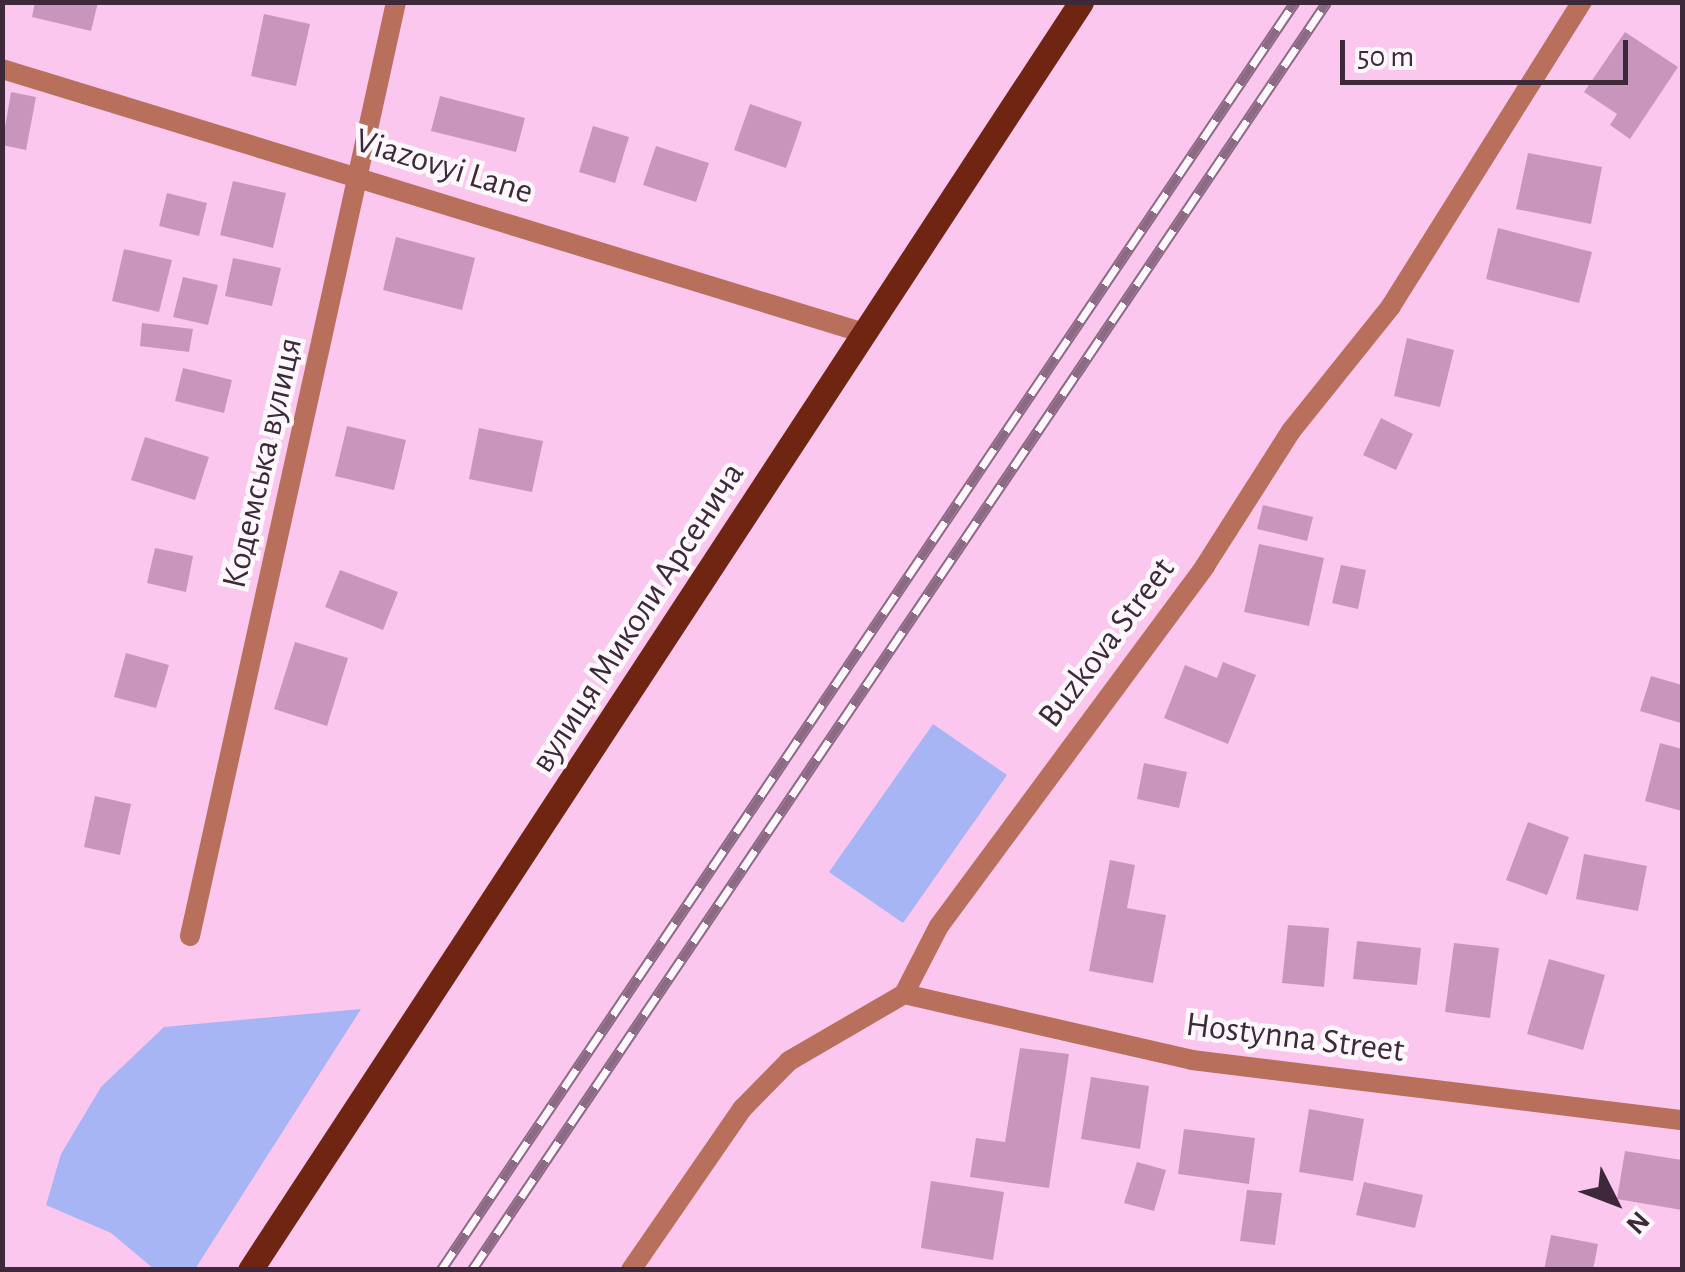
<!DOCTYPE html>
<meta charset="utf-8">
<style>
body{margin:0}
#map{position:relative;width:1685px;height:1272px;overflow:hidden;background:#fcc7ef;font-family:"Alegreya Sans",sans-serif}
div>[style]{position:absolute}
.green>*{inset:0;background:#a7b5f4}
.building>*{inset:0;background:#c896bd}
.street>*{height:20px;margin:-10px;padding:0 10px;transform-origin:10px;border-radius:10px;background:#b86f5c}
.primary>*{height:25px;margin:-12.5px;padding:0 12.5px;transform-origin:12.5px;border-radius:12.5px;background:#702512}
.rail>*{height:11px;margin-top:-5.5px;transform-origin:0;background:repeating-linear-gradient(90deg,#fff9fd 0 22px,#8c6a84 0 44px);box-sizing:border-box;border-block:2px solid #8c6a84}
span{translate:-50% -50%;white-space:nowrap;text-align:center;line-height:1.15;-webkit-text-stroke:9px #fff9fd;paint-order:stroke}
.street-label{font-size:35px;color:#3d2939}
.frame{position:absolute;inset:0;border:5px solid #3d2939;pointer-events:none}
.north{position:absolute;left:1565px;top:1152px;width:100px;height:100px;-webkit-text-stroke:8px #fff9fd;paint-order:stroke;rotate:132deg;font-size:28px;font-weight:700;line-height:40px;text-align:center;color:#3d2939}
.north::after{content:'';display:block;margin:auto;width:35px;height:45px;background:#3d2939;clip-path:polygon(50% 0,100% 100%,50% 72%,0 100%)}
.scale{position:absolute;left:1340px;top:40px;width:288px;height:45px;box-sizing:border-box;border:5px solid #3d2939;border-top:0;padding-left:12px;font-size:30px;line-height:35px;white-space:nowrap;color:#3d2939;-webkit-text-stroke:8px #fff9fd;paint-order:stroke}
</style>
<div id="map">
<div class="green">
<i style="clip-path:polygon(933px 724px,1007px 775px,903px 923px,829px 872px)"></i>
<i style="clip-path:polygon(361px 1009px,195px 1269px,154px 1269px,111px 1233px,46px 1205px,61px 1154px,101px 1087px,164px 1027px)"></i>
</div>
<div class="building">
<i style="clip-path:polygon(35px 2px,98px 2px,91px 31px,32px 17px)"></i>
<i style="clip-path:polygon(264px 14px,310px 24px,296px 86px,251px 76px)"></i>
<i style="clip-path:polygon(1625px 32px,1678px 67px,1630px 139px,1610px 125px,1617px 114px,1584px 92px)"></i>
<i style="clip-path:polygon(11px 92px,36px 97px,26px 150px,2px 145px)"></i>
<i style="clip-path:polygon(440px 96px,525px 118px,516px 152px,431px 131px)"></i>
<i style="clip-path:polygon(750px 104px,802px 122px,786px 168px,734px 150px)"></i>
<i style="clip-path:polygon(593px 126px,629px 137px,615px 183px,579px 172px)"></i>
<i style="clip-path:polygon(656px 146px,709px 163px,696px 202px,643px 185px)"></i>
<i style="clip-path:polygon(1528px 153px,1602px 167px,1591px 224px,1516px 209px)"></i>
<i style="clip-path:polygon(233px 181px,286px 193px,273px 248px,220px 235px)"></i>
<i style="clip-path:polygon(167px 193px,207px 203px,199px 236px,159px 226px)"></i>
<i style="clip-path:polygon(1498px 228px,1592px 252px,1579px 303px,1486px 279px)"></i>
<i style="clip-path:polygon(396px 237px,475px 258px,462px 310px,383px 290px)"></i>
<i style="clip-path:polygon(124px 249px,172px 260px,159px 312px,112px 301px)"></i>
<i style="clip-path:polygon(233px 258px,281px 268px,272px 306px,225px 296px)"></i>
<i style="clip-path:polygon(183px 277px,218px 285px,208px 325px,173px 317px)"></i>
<i style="clip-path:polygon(142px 323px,193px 329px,189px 352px,140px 346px)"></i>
<i style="clip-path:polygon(1407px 338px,1454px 350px,1440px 407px,1394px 396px)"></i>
<i style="clip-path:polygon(183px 368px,232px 380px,224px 413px,175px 401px)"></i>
<i style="clip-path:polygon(1381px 418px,1413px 434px,1396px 470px,1363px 455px)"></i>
<i style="clip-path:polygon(347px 426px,406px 440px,394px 490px,335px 476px)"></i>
<i style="clip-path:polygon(479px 428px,543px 441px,532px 492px,469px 479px)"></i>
<i style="clip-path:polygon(145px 437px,209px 457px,195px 500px,131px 480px)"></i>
<i style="clip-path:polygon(1263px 505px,1313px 517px,1307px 541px,1257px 529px)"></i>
<i style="clip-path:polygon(1259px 544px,1324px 558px,1309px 626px,1244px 612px)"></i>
<i style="clip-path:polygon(155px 548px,193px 556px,186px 592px,147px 583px)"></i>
<i style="clip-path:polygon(1341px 565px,1366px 570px,1358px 609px,1332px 603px)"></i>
<i style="clip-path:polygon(340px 570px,398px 592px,383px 630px,325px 607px)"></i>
<i style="clip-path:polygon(295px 642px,348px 658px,327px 726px,274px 709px)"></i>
<i style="clip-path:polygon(126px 653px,169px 665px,156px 708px,114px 697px)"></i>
<i style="clip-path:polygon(1223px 662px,1256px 675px,1228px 744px,1164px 718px,1185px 665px,1217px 678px)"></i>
<i style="clip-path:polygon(1651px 676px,1682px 685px,1681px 723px,1640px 711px)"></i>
<i style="clip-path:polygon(1660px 743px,1682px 749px,1682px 811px,1645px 801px)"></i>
<i style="clip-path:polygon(1144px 763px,1187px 772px,1179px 808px,1137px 799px)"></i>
<i style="clip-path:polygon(95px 796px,131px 804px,120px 855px,84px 847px)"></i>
<i style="clip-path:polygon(1528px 822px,1569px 837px,1547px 895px,1506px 880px)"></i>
<i style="clip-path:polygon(1584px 854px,1647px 866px,1638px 911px,1576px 899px)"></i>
<i style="clip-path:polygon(1110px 860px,1135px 865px,1127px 908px,1166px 915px,1153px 983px,1089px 971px)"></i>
<i style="clip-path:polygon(1288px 925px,1329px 928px,1324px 987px,1282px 983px)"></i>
<i style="clip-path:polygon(1357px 941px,1421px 948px,1417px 985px,1353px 979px)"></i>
<i style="clip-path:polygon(1454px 943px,1499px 948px,1490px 1018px,1445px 1012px)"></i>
<i style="clip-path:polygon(1549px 959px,1605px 975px,1583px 1050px,1527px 1034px)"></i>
<i style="clip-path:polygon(1020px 1048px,1069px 1054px,1049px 1188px,970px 1177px,976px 1138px,1005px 1142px)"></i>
<i style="clip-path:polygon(1091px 1077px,1149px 1086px,1140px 1149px,1081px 1139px)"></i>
<i style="clip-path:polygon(1309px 1109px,1364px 1119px,1353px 1181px,1299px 1172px)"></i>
<i style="clip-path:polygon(1184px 1129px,1255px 1138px,1249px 1184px,1178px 1174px)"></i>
<i style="clip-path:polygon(1625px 1151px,1682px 1160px,1682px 1210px,1617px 1199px)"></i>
<i style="clip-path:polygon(1137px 1162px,1166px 1170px,1154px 1211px,1124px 1203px)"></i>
<i style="clip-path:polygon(931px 1181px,1004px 1192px,993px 1260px,921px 1248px)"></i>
<i style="clip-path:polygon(1364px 1182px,1423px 1195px,1415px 1228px,1356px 1215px)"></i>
<i style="clip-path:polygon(1247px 1190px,1282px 1193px,1275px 1245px,1240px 1241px)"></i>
<i style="clip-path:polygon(1551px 1235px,1598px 1244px,1593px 1270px,1544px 1270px)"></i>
</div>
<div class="street">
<i style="left:2px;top:69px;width:902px;rotate:17.03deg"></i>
<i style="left:190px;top:936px;width:956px;rotate:-77.56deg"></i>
<i style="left:904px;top:994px;width:295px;rotate:12.9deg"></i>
<i style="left:1192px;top:1060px;width:494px;rotate:7deg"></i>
<i style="left:631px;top:1270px;width:196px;rotate:-55.4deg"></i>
<i style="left:742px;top:1109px;width:67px;rotate:-45.6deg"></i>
<i style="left:789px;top:1061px;width:133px;rotate:-30.2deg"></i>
<i style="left:904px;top:994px;width:76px;rotate:-62.8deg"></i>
<i style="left:939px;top:926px;width:448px;rotate:-53.5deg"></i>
<i style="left:1205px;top:566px;width:160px;rotate:-57.5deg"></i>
<i style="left:1291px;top:431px;width:160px;rotate:-51.3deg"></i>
<i style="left:1391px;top:306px;width:359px;rotate:-57.9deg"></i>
</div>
<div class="primary">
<i style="left:250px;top:1270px;width:1516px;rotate:-56.76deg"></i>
</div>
<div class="rail">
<i style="left:441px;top:1270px;width:1529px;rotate:-56.04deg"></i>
<i style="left:472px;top:1270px;width:1529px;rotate:-56.01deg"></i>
</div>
<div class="street-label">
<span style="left:444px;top:167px;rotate:17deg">Viazovyi Lane</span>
<span style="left:263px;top:463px;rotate:-77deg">Кодемська вулиця</span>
<span style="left:638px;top:618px;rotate:-57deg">вулиця Миколи Арсенича</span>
<span style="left:1107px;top:643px;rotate:-53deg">Buzkova Street</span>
<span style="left:1295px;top:1038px;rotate:7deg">Hostynna Street</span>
</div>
<div class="frame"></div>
<div class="north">N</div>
<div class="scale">50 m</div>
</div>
